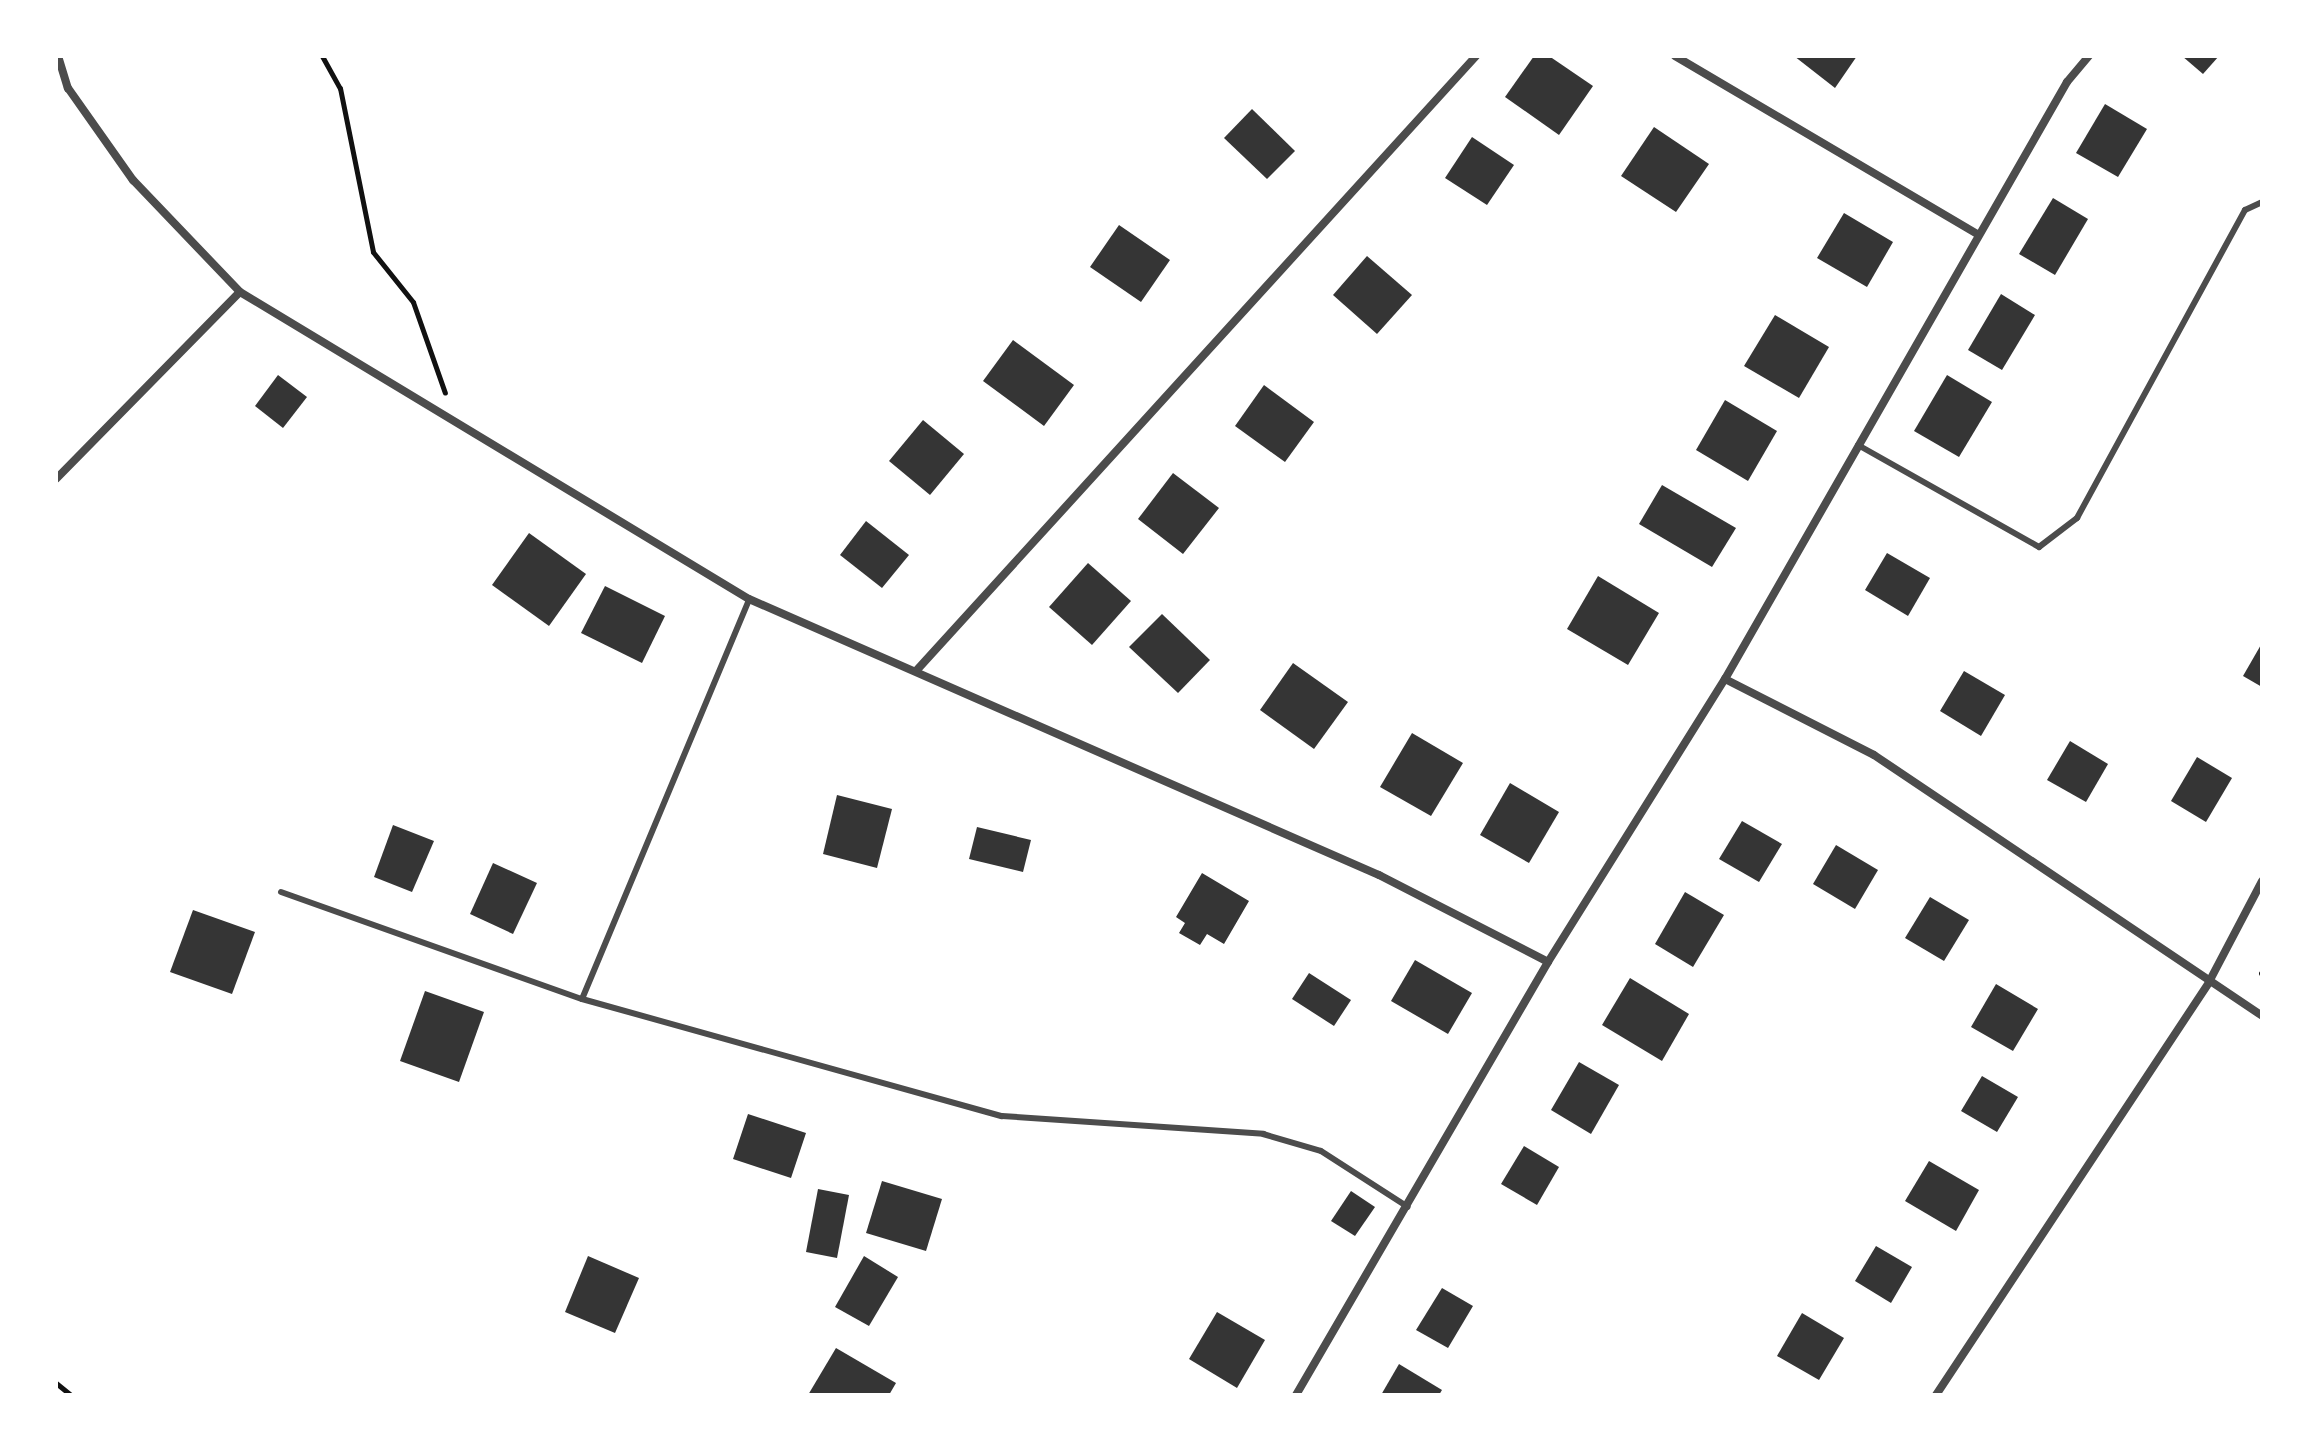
<!DOCTYPE html>
<style>
body{margin:0}
#map{position:relative;width:2318px;height:1451px;overflow:hidden;background:#fff;font-family:"IBM Plex Serif",serif}
div>[style]{position:absolute}
.building>*{inset:0;background:#353535}
.path>*{height:5px;margin:-2.5px;padding:0 2.5px;transform-origin:2.5px;border-radius:2.5px;background:#111}
.service>*{height:6px;margin:-3px;padding:0 3px;transform-origin:3px;border-radius:3px;background:#4c4c4c}
.minor>*{height:8px;margin:-4px;padding:0 4px;transform-origin:4px;border-radius:4px;background:#4c4c4c}
span{translate:-50% -50%;white-space:nowrap;text-align:center;line-height:1.15;-webkit-text-stroke:8px #fff;paint-order:stroke}
.frame{position:absolute;inset:0;border:58px solid #fff;pointer-events:none}
</style>
<div id="map">
<div class="building">
<i style="clip-path:polygon(1534px 56px,1549px 56px,1593px 86px,1559px 135px,1505px 97px)"></i>
<i style="clip-path:polygon(1794px 56px,1857px 56px,1835px 88px)"></i>
<i style="clip-path:polygon(2182px 56px,2219px 56px,2203px 74px)"></i>
<i style="clip-path:polygon(2105px 104px,2147px 129px,2118px 177px,2076px 153px)"></i>
<i style="clip-path:polygon(1252px 109px,1295px 151px,1267px 179px,1224px 138px)"></i>
<i style="clip-path:polygon(1654px 127px,1709px 164px,1676px 212px,1621px 176px)"></i>
<i style="clip-path:polygon(1472px 137px,1514px 165px,1487px 205px,1445px 178px)"></i>
<i style="clip-path:polygon(2053px 198px,2088px 219px,2055px 275px,2019px 254px)"></i>
<i style="clip-path:polygon(1844px 213px,1893px 242px,1867px 287px,1817px 258px)"></i>
<i style="clip-path:polygon(1119px 225px,1170px 260px,1141px 302px,1090px 267px)"></i>
<i style="clip-path:polygon(1367px 256px,1412px 295px,1377px 334px,1333px 295px)"></i>
<i style="clip-path:polygon(2001px 294px,2035px 315px,2002px 370px,1968px 350px)"></i>
<i style="clip-path:polygon(1775px 315px,1829px 347px,1799px 398px,1744px 366px)"></i>
<i style="clip-path:polygon(1013px 340px,1074px 385px,1044px 426px,983px 381px)"></i>
<i style="clip-path:polygon(278px 375px,307px 397px,283px 428px,255px 406px)"></i>
<i style="clip-path:polygon(1947px 375px,1992px 402px,1959px 457px,1914px 431px)"></i>
<i style="clip-path:polygon(1264px 385px,1314px 422px,1285px 462px,1235px 426px)"></i>
<i style="clip-path:polygon(1725px 400px,1777px 431px,1748px 481px,1696px 450px)"></i>
<i style="clip-path:polygon(923px 420px,964px 454px,930px 495px,889px 461px)"></i>
<i style="clip-path:polygon(1173px 473px,1219px 508px,1183px 554px,1138px 519px)"></i>
<i style="clip-path:polygon(1662px 485px,1736px 528px,1712px 567px,1639px 524px)"></i>
<i style="clip-path:polygon(866px 521px,909px 555px,882px 588px,840px 555px)"></i>
<i style="clip-path:polygon(529px 533px,586px 574px,549px 626px,492px 585px)"></i>
<i style="clip-path:polygon(1887px 553px,1930px 578px,1908px 616px,1865px 590px)"></i>
<i style="clip-path:polygon(1088px 563px,1131px 601px,1092px 645px,1049px 607px)"></i>
<i style="clip-path:polygon(1598px 576px,1659px 613px,1628px 665px,1567px 629px)"></i>
<i style="clip-path:polygon(605px 586px,665px 616px,642px 663px,581px 633px)"></i>
<i style="clip-path:polygon(1162px 614px,1210px 660px,1178px 693px,1129px 647px)"></i>
<i style="clip-path:polygon(2262px 643px,2262px 687px,2243px 676px)"></i>
<i style="clip-path:polygon(1293px 663px,1348px 702px,1314px 749px,1260px 710px)"></i>
<i style="clip-path:polygon(1964px 671px,2005px 695px,1981px 736px,1940px 711px)"></i>
<i style="clip-path:polygon(1412px 733px,1463px 763px,1431px 816px,1380px 787px)"></i>
<i style="clip-path:polygon(2070px 741px,2108px 764px,2086px 802px,2047px 780px)"></i>
<i style="clip-path:polygon(2197px 757px,2232px 778px,2206px 822px,2171px 801px)"></i>
<i style="clip-path:polygon(1510px 783px,1559px 812px,1529px 863px,1480px 835px)"></i>
<i style="clip-path:polygon(837px 795px,892px 809px,877px 868px,823px 854px)"></i>
<i style="clip-path:polygon(1742px 821px,1782px 844px,1759px 882px,1719px 859px)"></i>
<i style="clip-path:polygon(393px 825px,434px 841px,412px 892px,374px 877px)"></i>
<i style="clip-path:polygon(977px 827px,1031px 840px,1023px 872px,969px 859px)"></i>
<i style="clip-path:polygon(1836px 845px,1878px 870px,1855px 909px,1813px 884px)"></i>
<i style="clip-path:polygon(493px 863px,537px 883px,513px 934px,470px 914px)"></i>
<i style="clip-path:polygon(1202px 873px,1249px 901px,1224px 944px,1207px 934px,1200px 945px,1179px 933px,1185px 923px,1176px 917px)"></i>
<i style="clip-path:polygon(1685px 892px,1724px 915px,1693px 967px,1655px 944px)"></i>
<i style="clip-path:polygon(1930px 897px,1969px 920px,1944px 961px,1905px 938px)"></i>
<i style="clip-path:polygon(193px 910px,255px 932px,232px 994px,170px 972px)"></i>
<i style="clip-path:polygon(1415px 960px,1472px 993px,1448px 1034px,1391px 1001px)"></i>
<i style="clip-path:polygon(1309px 973px,1351px 1000px,1334px 1026px,1292px 999px)"></i>
<i style="clip-path:polygon(1630px 978px,1689px 1014px,1662px 1061px,1602px 1025px)"></i>
<i style="clip-path:polygon(1996px 984px,2038px 1009px,2013px 1051px,1971px 1027px)"></i>
<i style="clip-path:polygon(425px 991px,484px 1012px,459px 1082px,400px 1061px)"></i>
<i style="clip-path:polygon(1579px 1062px,1619px 1085px,1591px 1134px,1551px 1110px)"></i>
<i style="clip-path:polygon(1982px 1076px,2018px 1097px,1997px 1132px,1961px 1111px)"></i>
<i style="clip-path:polygon(748px 1114px,806px 1133px,791px 1178px,733px 1159px)"></i>
<i style="clip-path:polygon(1524px 1146px,1559px 1167px,1537px 1205px,1501px 1184px)"></i>
<i style="clip-path:polygon(1929px 1161px,1979px 1190px,1956px 1231px,1905px 1201px)"></i>
<i style="clip-path:polygon(882px 1181px,942px 1199px,926px 1251px,866px 1233px)"></i>
<i style="clip-path:polygon(818px 1189px,849px 1195px,837px 1258px,806px 1252px)"></i>
<i style="clip-path:polygon(1351px 1191px,1375px 1207px,1355px 1236px,1331px 1221px)"></i>
<i style="clip-path:polygon(1876px 1246px,1912px 1267px,1891px 1303px,1855px 1281px)"></i>
<i style="clip-path:polygon(588px 1256px,639px 1278px,615px 1333px,565px 1312px)"></i>
<i style="clip-path:polygon(864px 1256px,898px 1277px,869px 1326px,835px 1307px)"></i>
<i style="clip-path:polygon(1442px 1288px,1473px 1306px,1448px 1348px,1416px 1330px)"></i>
<i style="clip-path:polygon(1217px 1312px,1265px 1340px,1237px 1388px,1189px 1359px)"></i>
<i style="clip-path:polygon(1802px 1313px,1844px 1338px,1819px 1380px,1777px 1356px)"></i>
<i style="clip-path:polygon(836px 1348px,896px 1383px,889px 1395px,808px 1395px)"></i>
<i style="clip-path:polygon(1399px 1364px,1442px 1390px,1439px 1395px,1381px 1395px)"></i>
</div>
<div class="path">
<i style="left:322px;top:56px;width:37px;rotate:61deg"></i>
<i style="left:340px;top:88px;width:167px;rotate:78.6deg"></i>
<i style="left:373px;top:252px;width:64px;rotate:51.3deg"></i>
<i style="left:413px;top:302px;width:96px;rotate:70.6deg"></i>
<i style="left:2261px;top:973px;width:1px"></i>
<i style="left:56px;top:1383px;width:19px;rotate:39deg"></i>
</div>
<div class="service">
<i style="left:1858px;top:445px;width:208px;rotate:29.4deg"></i>
<i style="left:2039px;top:547px;width:48px;rotate:-37.3deg"></i>
<i style="left:2077px;top:518px;width:351px;rotate:-61.4deg"></i>
<i style="left:2245px;top:210px;width:19px;rotate:-25deg"></i>
<i style="left:281px;top:892px;width:319px;rotate:19.6deg"></i>
<i style="left:582px;top:999px;width:436px;rotate:15.6deg"></i>
<i style="left:1002px;top:1116px;width:262px;rotate:3.9deg"></i>
<i style="left:1263px;top:1134px;width:60px;rotate:16.3deg"></i>
<i style="left:1321px;top:1151px;width:103px;rotate:32.8deg"></i>
<i style="left:582px;top:999px;width:433px;rotate:-67.3deg"></i>
</div>
<div class="minor">
<i style="left:58px;top:56px;width:34px;rotate:73deg"></i>
<i style="left:68px;top:88px;width:113px;rotate:54.8deg"></i>
<i style="left:133px;top:180px;width:155px;rotate:46.3deg"></i>
<i style="left:240px;top:292px;width:594px;rotate:31.1deg"></i>
<i style="left:749px;top:599px;width:688px;rotate:23.66deg"></i>
<i style="left:1379px;top:875px;width:190px;rotate:27.2deg"></i>
<i style="left:1675px;top:56px;width:351px;rotate:30.5deg"></i>
<i style="left:56px;top:479px;width:262px;rotate:-45.5deg"></i>
<i style="left:916px;top:671px;width:832px;rotate:-47.68deg"></i>
<i style="left:1725px;top:679px;width:167px;rotate:27deg"></i>
<i style="left:1874px;top:755px;width:468px;rotate:33.9deg"></i>
<i style="left:1296px;top:1395px;width:501px;rotate:-59.8deg"></i>
<i style="left:1548px;top:962px;width:334px;rotate:-58deg"></i>
<i style="left:1725px;top:679px;width:688px;rotate:-60.19deg"></i>
<i style="left:2067px;top:82px;width:34px;rotate:-50deg"></i>
<i style="left:1936px;top:1395px;width:495px;rotate:-56.5deg"></i>
<i style="left:2209px;top:982px;width:114px;rotate:-62.3deg"></i>
</div>
<div class="frame"></div>
</div>
